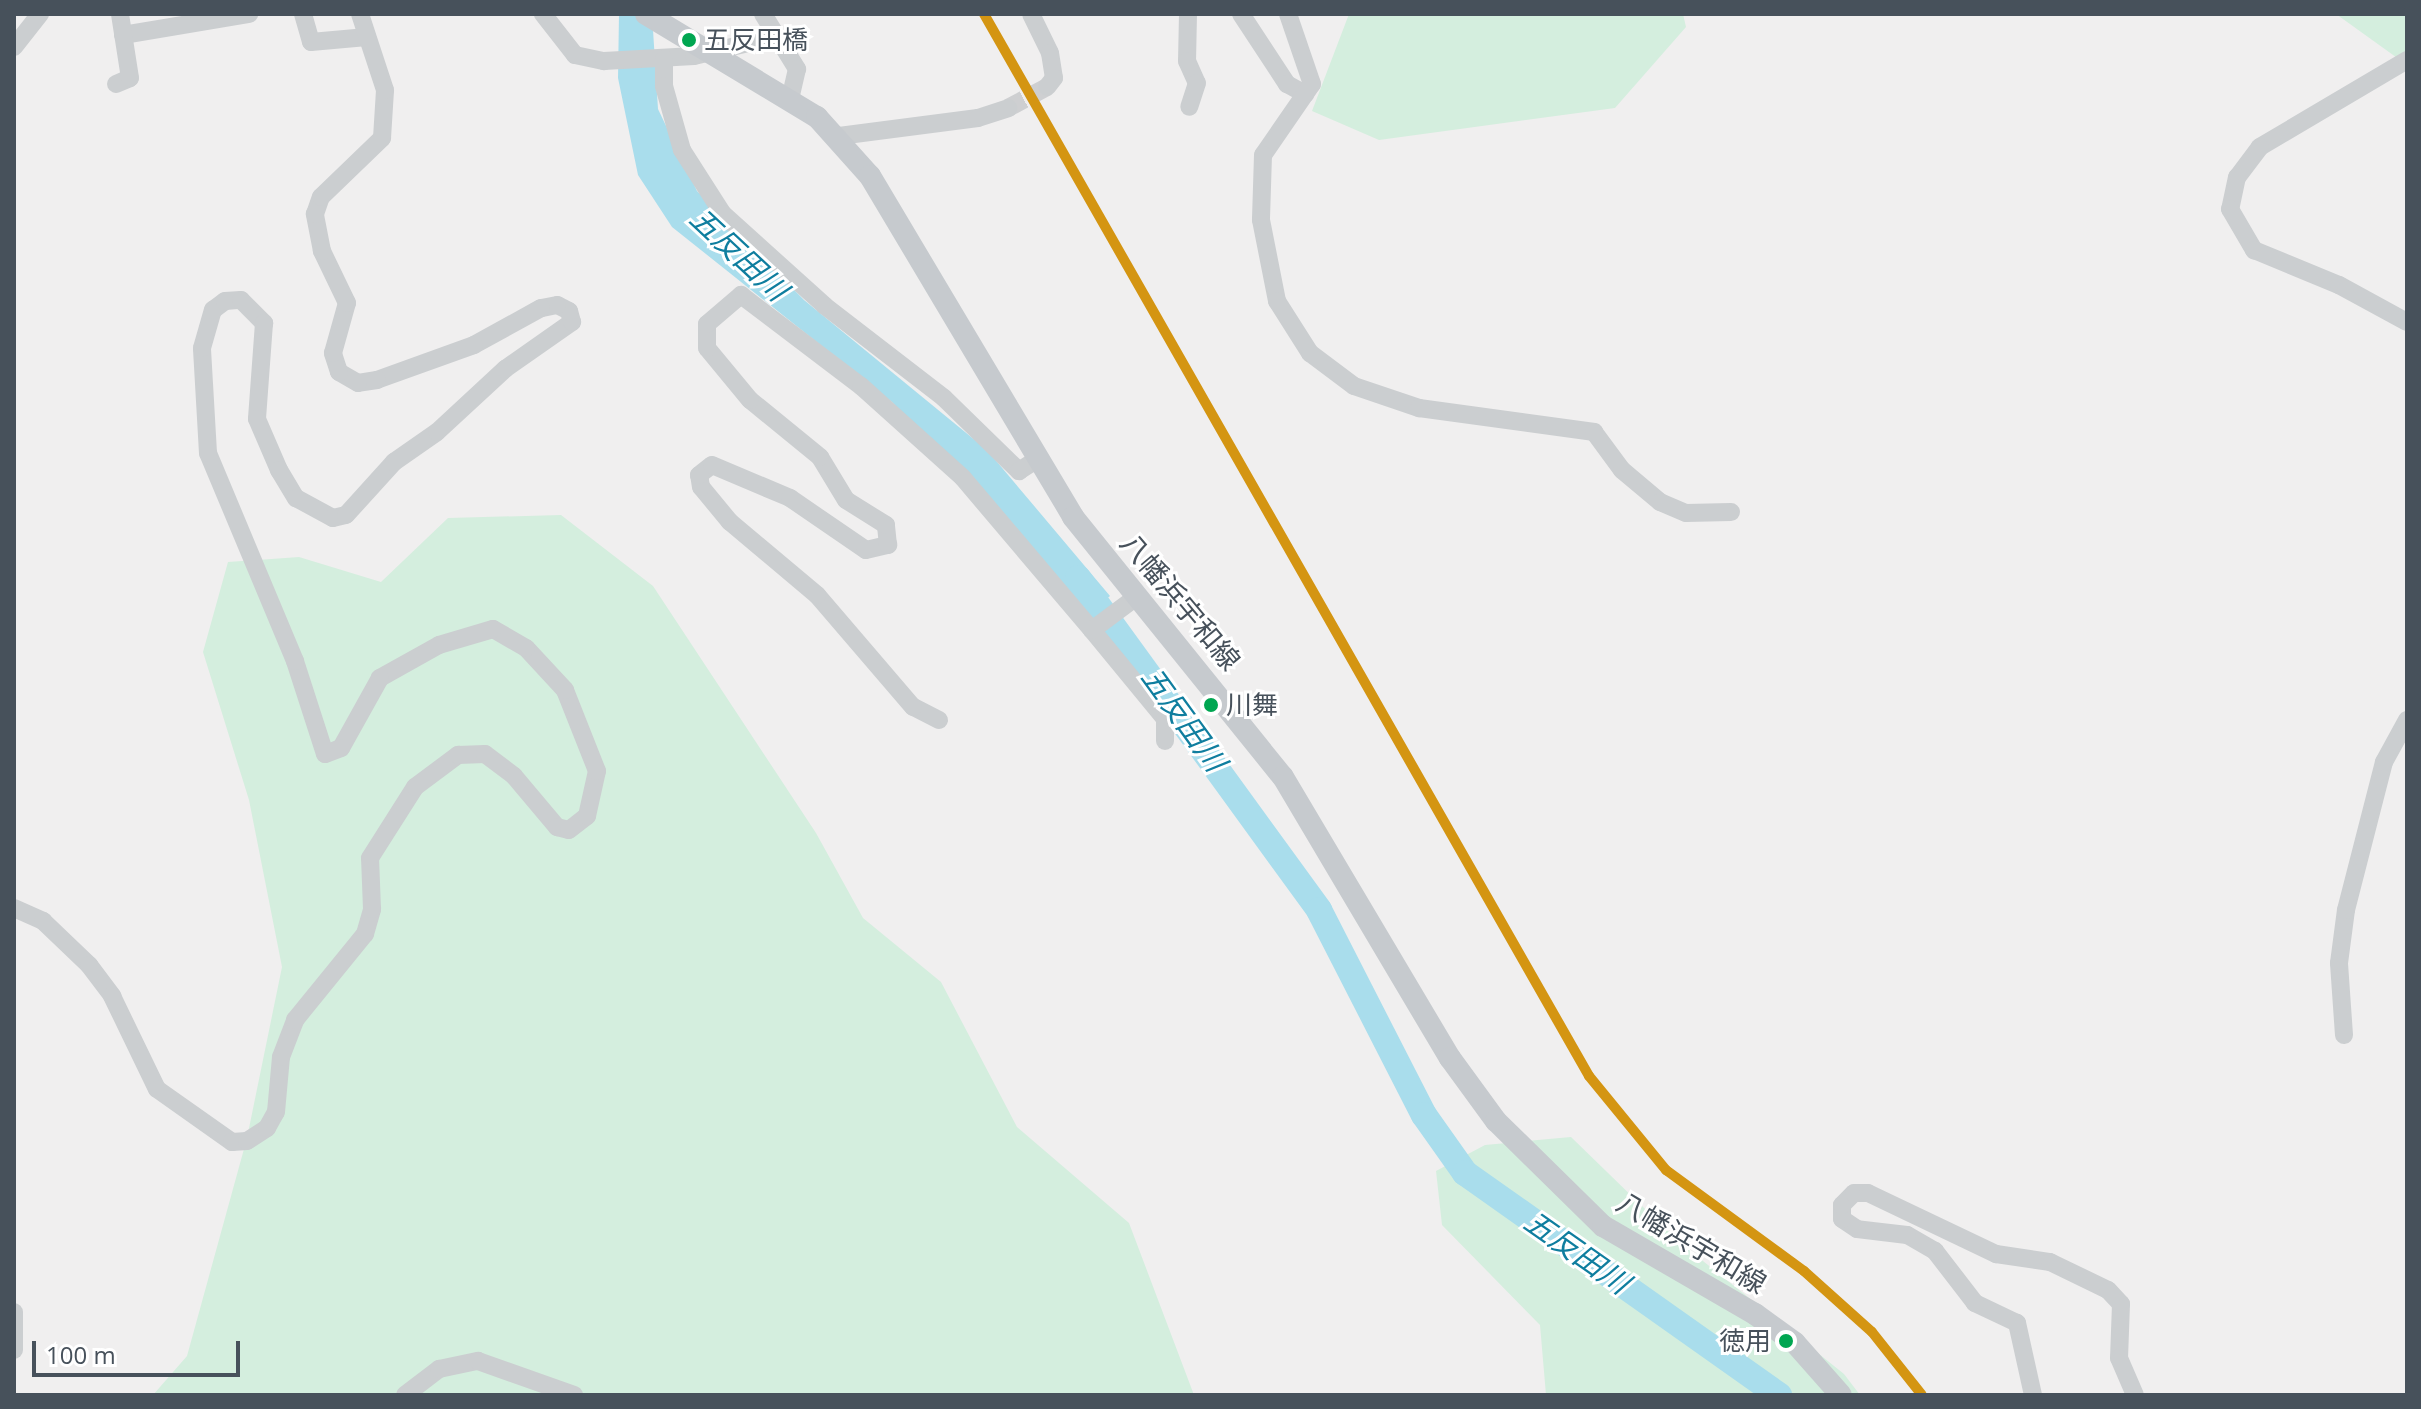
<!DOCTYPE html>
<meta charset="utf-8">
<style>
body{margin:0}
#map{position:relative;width:2421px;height:1409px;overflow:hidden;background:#f0efef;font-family:"Open Sans","Noto Sans JP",sans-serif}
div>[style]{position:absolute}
.green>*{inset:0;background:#d4eede}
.water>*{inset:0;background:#a9ddec}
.river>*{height:26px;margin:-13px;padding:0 13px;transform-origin:13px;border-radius:13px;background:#a9ddec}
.minor-tunnel>*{height:18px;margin-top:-9px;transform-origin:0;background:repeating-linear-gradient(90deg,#cecfd1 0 18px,transparent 0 27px)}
.minor>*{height:18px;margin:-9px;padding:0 9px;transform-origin:9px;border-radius:9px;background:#cbced0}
.major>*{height:22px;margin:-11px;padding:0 11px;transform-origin:11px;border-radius:11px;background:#c6cace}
.rail-1>*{height:10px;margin:-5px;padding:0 5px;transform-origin:5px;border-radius:5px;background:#d49512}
.dots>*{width:22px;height:22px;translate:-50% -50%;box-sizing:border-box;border:4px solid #fff;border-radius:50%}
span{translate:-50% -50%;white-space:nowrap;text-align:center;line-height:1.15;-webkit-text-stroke:6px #fff;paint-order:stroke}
.bus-label{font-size:26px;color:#47515b}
.left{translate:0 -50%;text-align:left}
.right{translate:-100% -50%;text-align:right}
.street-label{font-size:28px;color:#47515b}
.water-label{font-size:30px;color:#0f7e9f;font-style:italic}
.frame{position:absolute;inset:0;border:16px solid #47515b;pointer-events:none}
.scale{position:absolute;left:32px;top:1341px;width:208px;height:36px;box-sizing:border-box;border:4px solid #47515b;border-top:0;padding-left:10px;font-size:24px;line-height:28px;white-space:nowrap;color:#47515b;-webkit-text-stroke:6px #fff;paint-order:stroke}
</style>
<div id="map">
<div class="green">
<i style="clip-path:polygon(1349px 14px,1683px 14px,1686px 27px,1615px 108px,1379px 140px,1312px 111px)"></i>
<i style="clip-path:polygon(2336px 14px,2407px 14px,2407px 65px)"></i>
<i style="clip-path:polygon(561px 515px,653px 586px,816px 833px,863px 918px,941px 982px,1017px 1127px,1129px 1223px,1194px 1395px,153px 1395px,187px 1356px,247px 1138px,282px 967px,249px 800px,203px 652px,228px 562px,299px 557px,381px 582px,448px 518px)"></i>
<i style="clip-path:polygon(1571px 1137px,1678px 1241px,1844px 1374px,1860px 1395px,1546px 1395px,1540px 1325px,1442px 1225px,1436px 1171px,1485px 1145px)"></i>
</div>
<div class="water">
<i style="clip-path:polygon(619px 14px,652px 14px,658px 109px,697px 191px,804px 300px,987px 450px,1110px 596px,1086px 616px,996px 507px,892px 402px,672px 227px,638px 175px,618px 78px)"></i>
</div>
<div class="river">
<i style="left:1078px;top:578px;width:410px;rotate:54deg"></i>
<i style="left:1319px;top:910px;width:230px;rotate:62.9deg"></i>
<i style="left:1424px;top:1115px;width:71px;rotate:54.7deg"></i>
<i style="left:1465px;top:1173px;width:385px;rotate:35.3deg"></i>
</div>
<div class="minor-tunnel">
<i style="left:1008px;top:108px;width:44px;rotate:-28.3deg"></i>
</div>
<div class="minor">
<i style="left:303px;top:14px;width:29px;rotate:74deg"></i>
<i style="left:311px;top:42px;width:56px;rotate:-5.1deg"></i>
<i style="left:543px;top:14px;width:52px;rotate:52deg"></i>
<i style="left:575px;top:55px;width:30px;rotate:12deg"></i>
<i style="left:604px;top:61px;width:90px;rotate:-3.2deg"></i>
<i style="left:694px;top:56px;width:85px;rotate:-13.5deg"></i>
<i style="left:763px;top:14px;width:65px;rotate:58.3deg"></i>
<i style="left:797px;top:69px;width:31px;rotate:103deg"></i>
<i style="left:1031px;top:14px;width:43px;rotate:64deg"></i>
<i style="left:1050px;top:53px;width:25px;rotate:81deg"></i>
<i style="left:1054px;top:78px;width:11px;rotate:128deg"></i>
<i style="left:1188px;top:14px;width:47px;rotate:91.2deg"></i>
<i style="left:1187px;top:61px;width:24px;rotate:66deg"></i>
<i style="left:1197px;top:83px;width:25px;rotate:108deg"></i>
<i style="left:1241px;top:14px;width:84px;rotate:56.7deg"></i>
<i style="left:1287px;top:84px;width:21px;rotate:29deg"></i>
<i style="left:1288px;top:14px;width:74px;rotate:71.1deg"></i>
<i style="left:1312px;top:84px;width:86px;rotate:124.6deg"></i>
<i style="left:1263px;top:155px;width:65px;rotate:91.8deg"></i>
<i style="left:1261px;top:220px;width:83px;rotate:78.8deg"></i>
<i style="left:1277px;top:301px;width:62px;rotate:57.6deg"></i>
<i style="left:1310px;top:353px;width:55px;rotate:36.9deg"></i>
<i style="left:1354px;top:386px;width:69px;rotate:18.7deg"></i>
<i style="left:1419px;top:408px;width:177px;rotate:7.8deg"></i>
<i style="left:1594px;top:432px;width:47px;rotate:53.6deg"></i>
<i style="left:1622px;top:470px;width:50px;rotate:40.1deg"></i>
<i style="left:1660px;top:502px;width:28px;rotate:23deg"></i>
<i style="left:1686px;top:513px;width:45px;rotate:-1.3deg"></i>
<i style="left:123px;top:35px;width:128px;rotate:-9.5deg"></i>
<i style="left:14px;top:47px;width:42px;rotate:-51.8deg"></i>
<i style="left:664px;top:59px;width:27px;rotate:90deg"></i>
<i style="left:664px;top:86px;width:66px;rotate:74.3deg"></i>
<i style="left:682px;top:150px;width:76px;rotate:57.4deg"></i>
<i style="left:723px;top:214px;width:137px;rotate:42deg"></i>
<i style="left:825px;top:306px;width:150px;rotate:37.7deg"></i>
<i style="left:944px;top:398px;width:105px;rotate:44.2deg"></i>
<i style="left:1019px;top:471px;width:20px;rotate:-33deg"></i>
<i style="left:2407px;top:60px;width:171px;rotate:149.4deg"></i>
<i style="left:2260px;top:147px;width:38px;rotate:127deg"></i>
<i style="left:2237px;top:177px;width:33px;rotate:102deg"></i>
<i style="left:2230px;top:209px;width:48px;rotate:59.7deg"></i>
<i style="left:2254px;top:250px;width:92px;rotate:22.4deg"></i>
<i style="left:2339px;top:285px;width:77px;rotate:28.6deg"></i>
<i style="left:116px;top:84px;width:15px;rotate:-23deg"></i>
<i style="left:130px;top:78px;width:65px;rotate:-98.9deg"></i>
<i style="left:839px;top:136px;width:140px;rotate:-7.4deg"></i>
<i style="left:978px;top:118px;width:32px;rotate:-18deg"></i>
<i style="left:1092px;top:630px;width:115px;rotate:50.6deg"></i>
<i style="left:1165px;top:719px;width:22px;rotate:90deg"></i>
<i style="left:939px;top:720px;width:29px;rotate:-153deg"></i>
<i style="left:913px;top:707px;width:148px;rotate:-130.6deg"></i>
<i style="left:817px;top:595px;width:114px;rotate:-140deg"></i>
<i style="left:730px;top:522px;width:45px;rotate:-129.6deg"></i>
<i style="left:701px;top:487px;width:12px;rotate:-99deg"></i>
<i style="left:699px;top:475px;width:16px;rotate:-38deg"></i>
<i style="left:712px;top:465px;width:85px;rotate:22.9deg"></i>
<i style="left:790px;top:498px;width:92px;rotate:34.4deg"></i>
<i style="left:866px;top:550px;width:23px;rotate:-13deg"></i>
<i style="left:888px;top:545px;width:20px;rotate:-96deg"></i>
<i style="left:886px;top:525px;width:47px;rotate:-148deg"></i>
<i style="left:846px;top:500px;width:50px;rotate:-121.2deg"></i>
<i style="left:820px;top:457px;width:90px;rotate:-140.8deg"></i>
<i style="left:750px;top:400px;width:67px;rotate:-129.6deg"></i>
<i style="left:707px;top:348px;width:24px;rotate:-90deg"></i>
<i style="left:707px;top:324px;width:45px;rotate:-40.5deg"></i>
<i style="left:741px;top:295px;width:151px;rotate:37.2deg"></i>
<i style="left:861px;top:386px;width:137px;rotate:42deg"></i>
<i style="left:963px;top:478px;width:199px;rotate:49.7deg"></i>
<i style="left:1092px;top:630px;width:54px;rotate:-36.7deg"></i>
<i style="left:14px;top:908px;width:32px;rotate:24deg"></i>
<i style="left:43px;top:921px;width:64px;rotate:43.7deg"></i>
<i style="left:89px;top:965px;width:39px;rotate:53deg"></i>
<i style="left:112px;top:996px;width:103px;rotate:64.2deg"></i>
<i style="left:157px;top:1089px;width:92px;rotate:35.2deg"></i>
<i style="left:232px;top:1142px;width:15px;rotate:-4deg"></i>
<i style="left:247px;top:1141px;width:24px;rotate:-33deg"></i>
<i style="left:267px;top:1128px;width:18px;rotate:-61deg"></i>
<i style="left:276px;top:1112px;width:55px;rotate:-84.8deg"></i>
<i style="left:281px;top:1057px;width:40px;rotate:-69deg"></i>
<i style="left:295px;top:1020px;width:111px;rotate:-50.9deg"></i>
<i style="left:365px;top:934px;width:26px;rotate:-74deg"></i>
<i style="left:372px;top:909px;width:51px;rotate:-92.2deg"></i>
<i style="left:370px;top:858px;width:84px;rotate:-57.6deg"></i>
<i style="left:415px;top:787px;width:54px;rotate:-36.7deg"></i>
<i style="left:458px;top:755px;width:27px;rotate:-2deg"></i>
<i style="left:485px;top:754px;width:36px;rotate:37deg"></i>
<i style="left:514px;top:776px;width:67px;rotate:49.9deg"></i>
<i style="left:557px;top:827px;width:12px;rotate:14deg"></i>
<i style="left:569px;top:830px;width:23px;rotate:-38deg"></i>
<i style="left:587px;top:816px;width:46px;rotate:-77.5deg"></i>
<i style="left:597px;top:771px;width:87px;rotate:-111.6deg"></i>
<i style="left:565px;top:690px;width:57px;rotate:-132.9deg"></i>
<i style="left:526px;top:648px;width:38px;rotate:-150deg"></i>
<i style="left:493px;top:629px;width:56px;rotate:163.5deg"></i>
<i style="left:439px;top:645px;width:68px;rotate:150.8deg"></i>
<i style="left:380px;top:678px;width:80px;rotate:119.1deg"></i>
<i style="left:341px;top:748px;width:17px;rotate:159deg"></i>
<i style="left:325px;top:754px;width:98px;rotate:-107.9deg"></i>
<i style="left:295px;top:661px;width:225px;rotate:-112.7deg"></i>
<i style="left:208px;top:453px;width:105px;rotate:-93.3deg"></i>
<i style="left:202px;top:348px;width:40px;rotate:-74deg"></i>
<i style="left:213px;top:310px;width:15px;rotate:-37deg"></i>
<i style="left:225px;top:301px;width:16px;rotate:-4deg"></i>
<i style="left:241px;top:300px;width:33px;rotate:45deg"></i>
<i style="left:264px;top:323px;width:96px;rotate:94.2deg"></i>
<i style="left:257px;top:419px;width:56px;rotate:66.7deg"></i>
<i style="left:279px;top:470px;width:33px;rotate:59deg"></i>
<i style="left:296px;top:498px;width:42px;rotate:28.4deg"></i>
<i style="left:333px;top:518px;width:13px;rotate:-13deg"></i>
<i style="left:346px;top:515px;width:72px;rotate:-47.8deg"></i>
<i style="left:394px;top:462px;width:52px;rotate:-34.9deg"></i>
<i style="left:437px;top:432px;width:93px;rotate:-42.8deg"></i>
<i style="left:505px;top:369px;width:82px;rotate:-35deg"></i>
<i style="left:572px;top:322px;width:11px;rotate:-105deg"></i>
<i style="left:569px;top:311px;width:13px;rotate:-153deg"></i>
<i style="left:557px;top:305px;width:16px;rotate:169deg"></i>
<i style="left:541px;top:308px;width:77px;rotate:151.1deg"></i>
<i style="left:474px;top:345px;width:103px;rotate:160.2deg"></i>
<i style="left:377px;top:380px;width:19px;rotate:171deg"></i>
<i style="left:358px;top:383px;width:22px;rotate:-150deg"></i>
<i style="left:339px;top:372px;width:20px;rotate:-108deg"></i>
<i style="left:333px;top:353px;width:52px;rotate:-74.4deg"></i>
<i style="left:347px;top:303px;width:58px;rotate:-115.7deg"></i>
<i style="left:322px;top:251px;width:38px;rotate:-101deg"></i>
<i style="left:315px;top:214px;width:18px;rotate:-71deg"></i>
<i style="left:321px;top:197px;width:85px;rotate:-44deg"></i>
<i style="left:382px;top:138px;width:48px;rotate:-86.4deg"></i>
<i style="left:385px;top:90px;width:80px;rotate:-108.2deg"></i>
<i style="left:2344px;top:1035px;width:72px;rotate:-94deg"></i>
<i style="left:2339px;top:963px;width:53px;rotate:-82.5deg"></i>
<i style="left:2346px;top:910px;width:153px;rotate:-75.6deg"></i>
<i style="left:2384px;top:762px;width:48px;rotate:-61.3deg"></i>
<i style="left:14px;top:1312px;width:38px;rotate:90deg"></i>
<i style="left:405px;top:1395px;width:43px;rotate:-37.4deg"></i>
<i style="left:439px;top:1369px;width:40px;rotate:-12deg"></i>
<i style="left:478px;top:1361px;width:102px;rotate:19.5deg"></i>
<i style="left:2033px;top:1395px;width:74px;rotate:-102.5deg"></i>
<i style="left:2017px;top:1323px;width:47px;rotate:-154.5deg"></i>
<i style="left:1975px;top:1303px;width:66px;rotate:-127.6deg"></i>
<i style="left:1935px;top:1251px;width:32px;rotate:-150deg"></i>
<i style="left:1907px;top:1235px;width:50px;rotate:-173.2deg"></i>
<i style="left:1857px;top:1229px;width:18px;rotate:-146deg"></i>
<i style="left:1842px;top:1219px;width:14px;rotate:-90deg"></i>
<i style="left:1842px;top:1205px;width:17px;rotate:-45deg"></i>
<i style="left:1854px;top:1193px;width:14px"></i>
<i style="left:1868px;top:1193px;width:142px;rotate:25.5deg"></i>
<i style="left:1996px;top:1254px;width:55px;rotate:8.4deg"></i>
<i style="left:2050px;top:1262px;width:64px;rotate:25.8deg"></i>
<i style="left:2108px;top:1290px;width:19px;rotate:47deg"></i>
<i style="left:2121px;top:1304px;width:54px;rotate:92.1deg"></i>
<i style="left:2119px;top:1358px;width:40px;rotate:66.6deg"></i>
</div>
<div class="major">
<i style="left:646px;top:14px;width:200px;rotate:31.1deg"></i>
<i style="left:817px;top:117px;width:79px;rotate:48.1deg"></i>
<i style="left:870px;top:176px;width:397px;rotate:59.2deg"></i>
<i style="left:1073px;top:517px;width:334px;rotate:51.1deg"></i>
<i style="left:1283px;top:777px;width:327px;rotate:59.3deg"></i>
<i style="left:1450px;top:1058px;width:78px;rotate:53.9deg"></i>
<i style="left:1496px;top:1121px;width:150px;rotate:44.5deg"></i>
<i style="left:1603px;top:1226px;width:176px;rotate:30.1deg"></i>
<i style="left:1755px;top:1314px;width:49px;rotate:35.9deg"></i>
<i style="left:1795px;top:1343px;width:69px;rotate:48.5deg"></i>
</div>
<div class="rail-1">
<i style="left:984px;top:14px;width:1222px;rotate:60.33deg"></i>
<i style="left:1589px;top:1076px;width:122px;rotate:50.7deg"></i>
<i style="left:1666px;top:1170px;width:171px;rotate:36.2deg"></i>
<i style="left:1804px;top:1271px;width:91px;rotate:41.9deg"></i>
<i style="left:1872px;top:1332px;width:80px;rotate:51.6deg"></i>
</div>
<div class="dots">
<i style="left:689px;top:40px;background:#00a651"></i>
<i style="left:1211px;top:705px;background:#00a651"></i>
<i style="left:1786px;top:1341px;background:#00a651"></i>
</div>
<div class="bus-label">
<span class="left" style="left:704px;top:40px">五反田橋</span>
<span class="left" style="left:1226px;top:705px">川舞</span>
<span class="right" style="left:1771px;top:1341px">徳用</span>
</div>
<div class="street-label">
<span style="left:1181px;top:601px;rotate:50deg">八幡浜宇和線</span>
<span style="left:1692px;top:1242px;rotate:31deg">八幡浜宇和線</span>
</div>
<div class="water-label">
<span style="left:739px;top:254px;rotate:43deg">五反田川</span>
<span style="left:1184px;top:719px;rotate:54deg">五反田川</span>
<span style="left:1577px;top:1252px;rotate:35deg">五反田川</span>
</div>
<div class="frame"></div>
<div class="scale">100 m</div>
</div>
